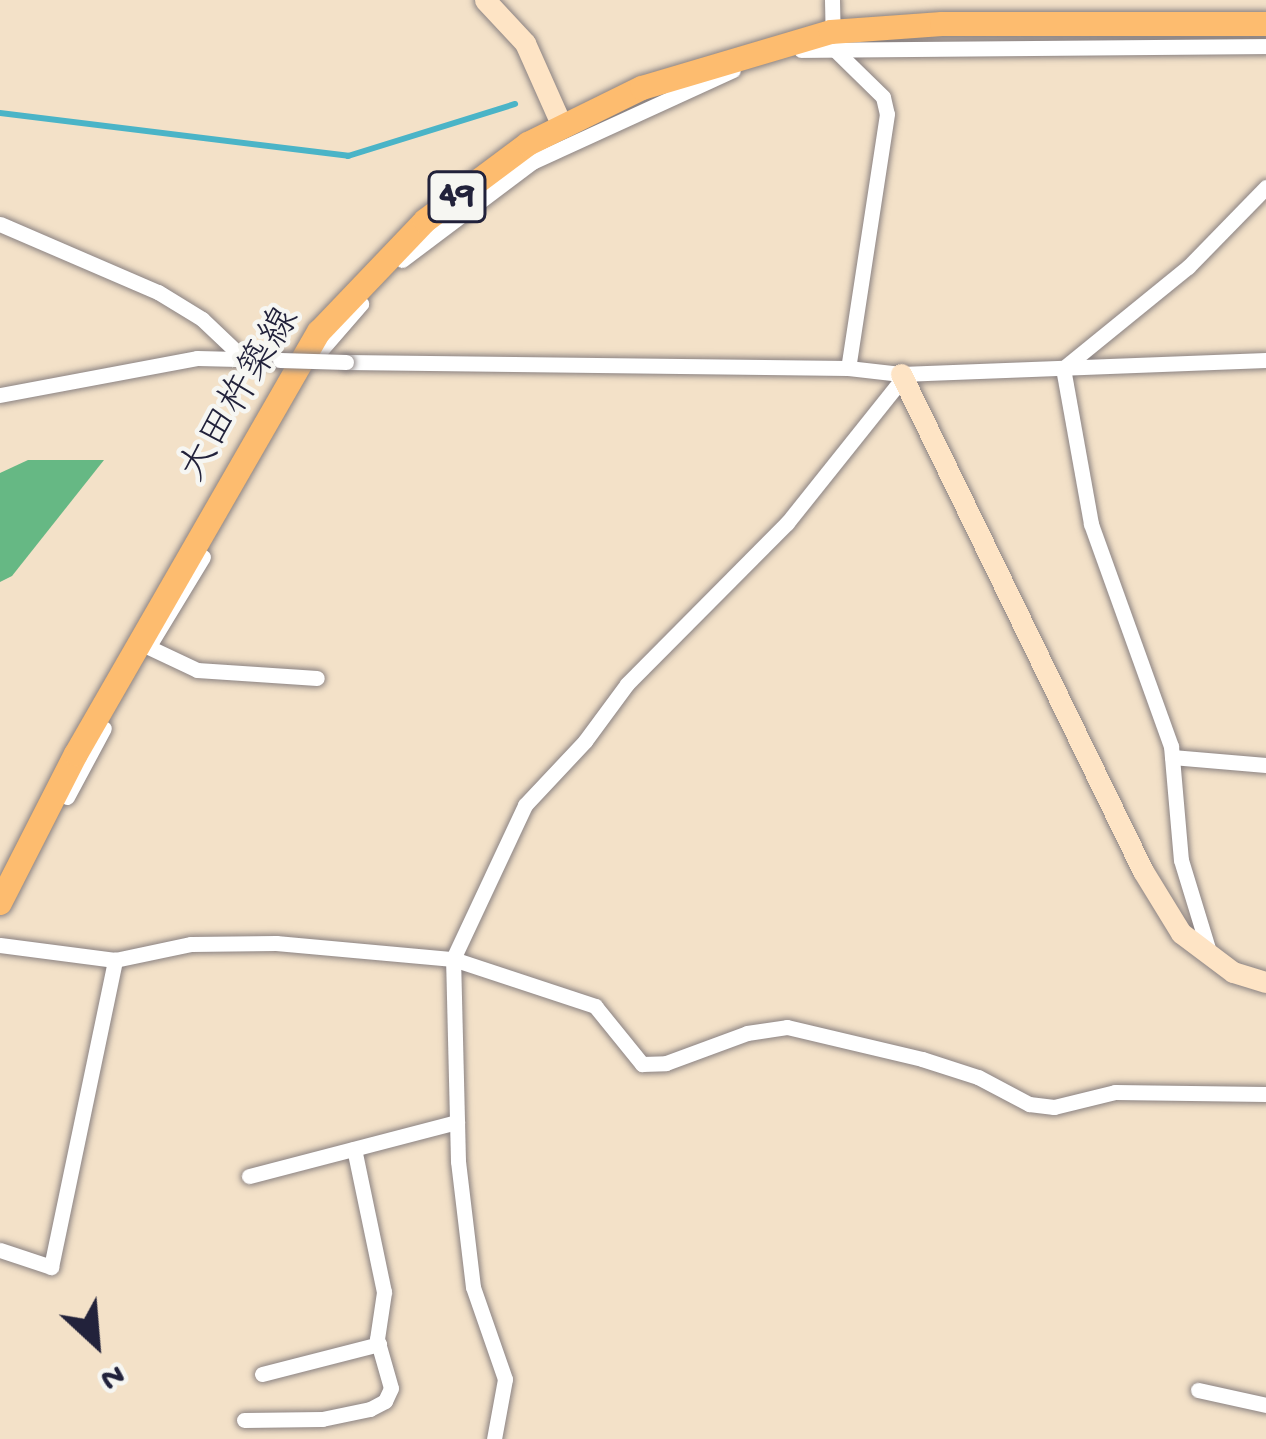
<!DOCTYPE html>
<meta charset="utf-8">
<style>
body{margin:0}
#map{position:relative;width:1266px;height:1439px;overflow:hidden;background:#f3e1c8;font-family:"Gochi Hand","Klee One",sans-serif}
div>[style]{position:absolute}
.forest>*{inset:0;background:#66b884}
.stream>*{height:6px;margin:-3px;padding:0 3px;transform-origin:3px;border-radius:3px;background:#4ab4c7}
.roads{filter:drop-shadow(0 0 3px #8a8282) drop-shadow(0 0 3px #8a8282)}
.street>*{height:15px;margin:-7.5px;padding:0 7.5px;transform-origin:7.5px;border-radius:7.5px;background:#fff}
.secondary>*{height:21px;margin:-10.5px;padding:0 10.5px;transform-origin:10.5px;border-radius:10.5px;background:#fee4c5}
.primary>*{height:24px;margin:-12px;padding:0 12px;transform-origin:12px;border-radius:12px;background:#fdbc6f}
.bridges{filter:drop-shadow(0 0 3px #8a8282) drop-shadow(0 0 3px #8a8282)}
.street-bridge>*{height:15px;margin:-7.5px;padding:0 7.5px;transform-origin:7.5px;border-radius:7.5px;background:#fff}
span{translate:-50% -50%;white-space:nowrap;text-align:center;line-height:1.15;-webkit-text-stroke:9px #f6f6f2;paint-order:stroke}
.shield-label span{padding:3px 9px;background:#f6f6f2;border:3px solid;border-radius:9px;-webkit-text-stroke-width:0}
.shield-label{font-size:36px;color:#22223b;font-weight:700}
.street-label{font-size:39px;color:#22223b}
.north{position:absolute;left:36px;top:1283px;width:120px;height:120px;-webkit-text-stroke:9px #f6f6f2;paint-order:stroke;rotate:154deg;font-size:33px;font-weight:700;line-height:48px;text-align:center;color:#22223b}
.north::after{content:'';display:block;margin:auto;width:42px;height:54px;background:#22223b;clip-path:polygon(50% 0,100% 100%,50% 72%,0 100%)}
</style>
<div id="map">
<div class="forest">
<i style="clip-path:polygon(28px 460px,104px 460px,12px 576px,0 582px,0 473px)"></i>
</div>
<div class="stream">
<i style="left:0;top:113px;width:351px;rotate:7deg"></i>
<i style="left:348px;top:156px;width:175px;rotate:-17.3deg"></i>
</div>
<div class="roads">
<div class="street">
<i style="left:832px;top:0;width:48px;rotate:88.8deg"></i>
<i style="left:833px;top:48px;width:70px;rotate:44.4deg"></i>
<i style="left:883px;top:97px;width:17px;rotate:77deg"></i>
<i style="left:887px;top:114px;width:257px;rotate:98.7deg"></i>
<i style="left:801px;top:50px;width:465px;rotate:-0.5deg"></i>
<i style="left:0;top:224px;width:172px;rotate:23.3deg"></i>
<i style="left:158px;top:292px;width:52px;rotate:31.5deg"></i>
<i style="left:202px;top:319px;width:54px;rotate:43.5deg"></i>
<i style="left:402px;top:260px;width:163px;rotate:-37deg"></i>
<i style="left:532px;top:162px;width:221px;rotate:-24.6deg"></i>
<i style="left:314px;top:358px;width:72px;rotate:-49deg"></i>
<i style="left:346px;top:362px;width:502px;rotate:0.68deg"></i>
<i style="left:848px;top:368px;width:53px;rotate:6.5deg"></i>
<i style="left:901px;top:374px;width:365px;rotate:-2.2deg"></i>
<i style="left:1066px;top:366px;width:157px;rotate:-39.1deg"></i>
<i style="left:1188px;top:267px;width:112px;rotate:-45.7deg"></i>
<i style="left:1063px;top:368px;width:158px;rotate:79.8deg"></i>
<i style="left:1091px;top:524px;width:236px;rotate:70.2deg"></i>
<i style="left:1171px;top:746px;width:114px;rotate:85deg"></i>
<i style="left:1181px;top:860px;width:99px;rotate:73deg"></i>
<i style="left:0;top:395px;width:200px;rotate:-10.6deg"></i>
<i style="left:197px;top:358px;width:83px;rotate:1.4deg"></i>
<i style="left:142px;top:644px;width:61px;rotate:25.3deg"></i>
<i style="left:197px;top:670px;width:120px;rotate:3.8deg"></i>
<i style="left:150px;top:644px;width:102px;rotate:-58.7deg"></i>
<i style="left:1172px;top:757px;width:94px;rotate:4.9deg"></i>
<i style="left:67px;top:797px;width:78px;rotate:-61.8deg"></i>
<i style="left:0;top:945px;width:116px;rotate:7.4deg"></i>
<i style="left:115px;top:960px;width:78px;rotate:-11.9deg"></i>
<i style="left:191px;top:944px;width:85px;rotate:-0.7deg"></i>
<i style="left:276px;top:943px;width:178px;rotate:5.2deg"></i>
<i style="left:453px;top:959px;width:150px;rotate:18.3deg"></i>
<i style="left:595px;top:1006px;width:75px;rotate:51deg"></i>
<i style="left:642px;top:1064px;width:24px;rotate:-2deg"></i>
<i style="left:666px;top:1063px;width:86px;rotate:-20.3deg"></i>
<i style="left:747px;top:1033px;width:40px;rotate:-8.5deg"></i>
<i style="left:787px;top:1027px;width:139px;rotate:13.3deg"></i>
<i style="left:922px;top:1059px;width:59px;rotate:17.8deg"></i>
<i style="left:978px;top:1077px;width:58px;rotate:27.9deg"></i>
<i style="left:1029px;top:1104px;width:25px;rotate:7deg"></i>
<i style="left:1054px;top:1107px;width:63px;rotate:-13.8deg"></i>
<i style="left:1115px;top:1092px;width:151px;rotate:0.8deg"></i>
<i style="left:249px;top:1176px;width:215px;rotate:-14.6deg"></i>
<i style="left:0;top:1250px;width:54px;rotate:18.4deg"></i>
<i style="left:51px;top:1267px;width:314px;rotate:-78.2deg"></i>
<i style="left:262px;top:1374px;width:121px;rotate:-14.4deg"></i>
<i style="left:1198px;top:1390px;width:70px;rotate:12.4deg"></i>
<i style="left:244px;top:1420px;width:78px;rotate:-0.7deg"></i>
<i style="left:322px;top:1419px;width:49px;rotate:-11.8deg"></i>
<i style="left:370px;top:1409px;width:17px;rotate:-28deg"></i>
<i style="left:385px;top:1401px;width:14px;rotate:-65deg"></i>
<i style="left:391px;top:1388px;width:51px;rotate:-105.9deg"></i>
<i style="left:377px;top:1339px;width:48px;rotate:-81.5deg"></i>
<i style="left:384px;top:1292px;width:146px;rotate:-101.8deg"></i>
<i style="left:494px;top:1439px;width:61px;rotate:-79.6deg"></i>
<i style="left:505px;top:1379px;width:97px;rotate:-109.2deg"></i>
<i style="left:473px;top:1287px;width:127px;rotate:-96.8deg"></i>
<i style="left:458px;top:1161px;width:202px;rotate:-91.4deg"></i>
<i style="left:453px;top:959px;width:170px;rotate:-64.9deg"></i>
<i style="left:525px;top:805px;width:88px;rotate:-46.8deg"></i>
<i style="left:585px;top:741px;width:71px;rotate:-53.6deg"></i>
<i style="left:627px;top:684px;width:227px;rotate:-45.2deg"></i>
<i style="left:787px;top:523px;width:184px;rotate:-51.4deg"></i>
</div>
<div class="secondary">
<i style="left:485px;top:0;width:59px;rotate:47.1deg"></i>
<i style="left:525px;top:43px;width:89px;rotate:66deg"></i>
<i style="left:901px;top:374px;width:553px;rotate:64.04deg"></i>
<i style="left:1143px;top:871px;width:73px;rotate:58.5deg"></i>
<i style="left:1181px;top:933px;width:65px;rotate:36.9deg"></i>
<i style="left:1233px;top:972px;width:34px;rotate:17deg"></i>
</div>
<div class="primary">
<i style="left:0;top:903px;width:167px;rotate:-63deg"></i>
<i style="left:76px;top:754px;width:487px;rotate:-60.1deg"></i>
<i style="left:319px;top:332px;width:153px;rotate:-46.3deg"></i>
<i style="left:425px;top:221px;width:129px;rotate:-36.8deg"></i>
<i style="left:528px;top:144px;width:127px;rotate:-26.2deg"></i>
<i style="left:642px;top:88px;width:197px;rotate:-16.5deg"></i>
<i style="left:831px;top:32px;width:111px;rotate:-4.1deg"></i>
<i style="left:942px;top:24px;width:324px"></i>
</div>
</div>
<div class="bridges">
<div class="street-bridge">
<i style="left:280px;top:360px;width:66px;rotate:1.7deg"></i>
</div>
</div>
<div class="shield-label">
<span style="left:457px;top:197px">49</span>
</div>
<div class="street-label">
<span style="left:242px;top:396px;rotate:-59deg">大田杵築線</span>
</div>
<div class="north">N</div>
</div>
